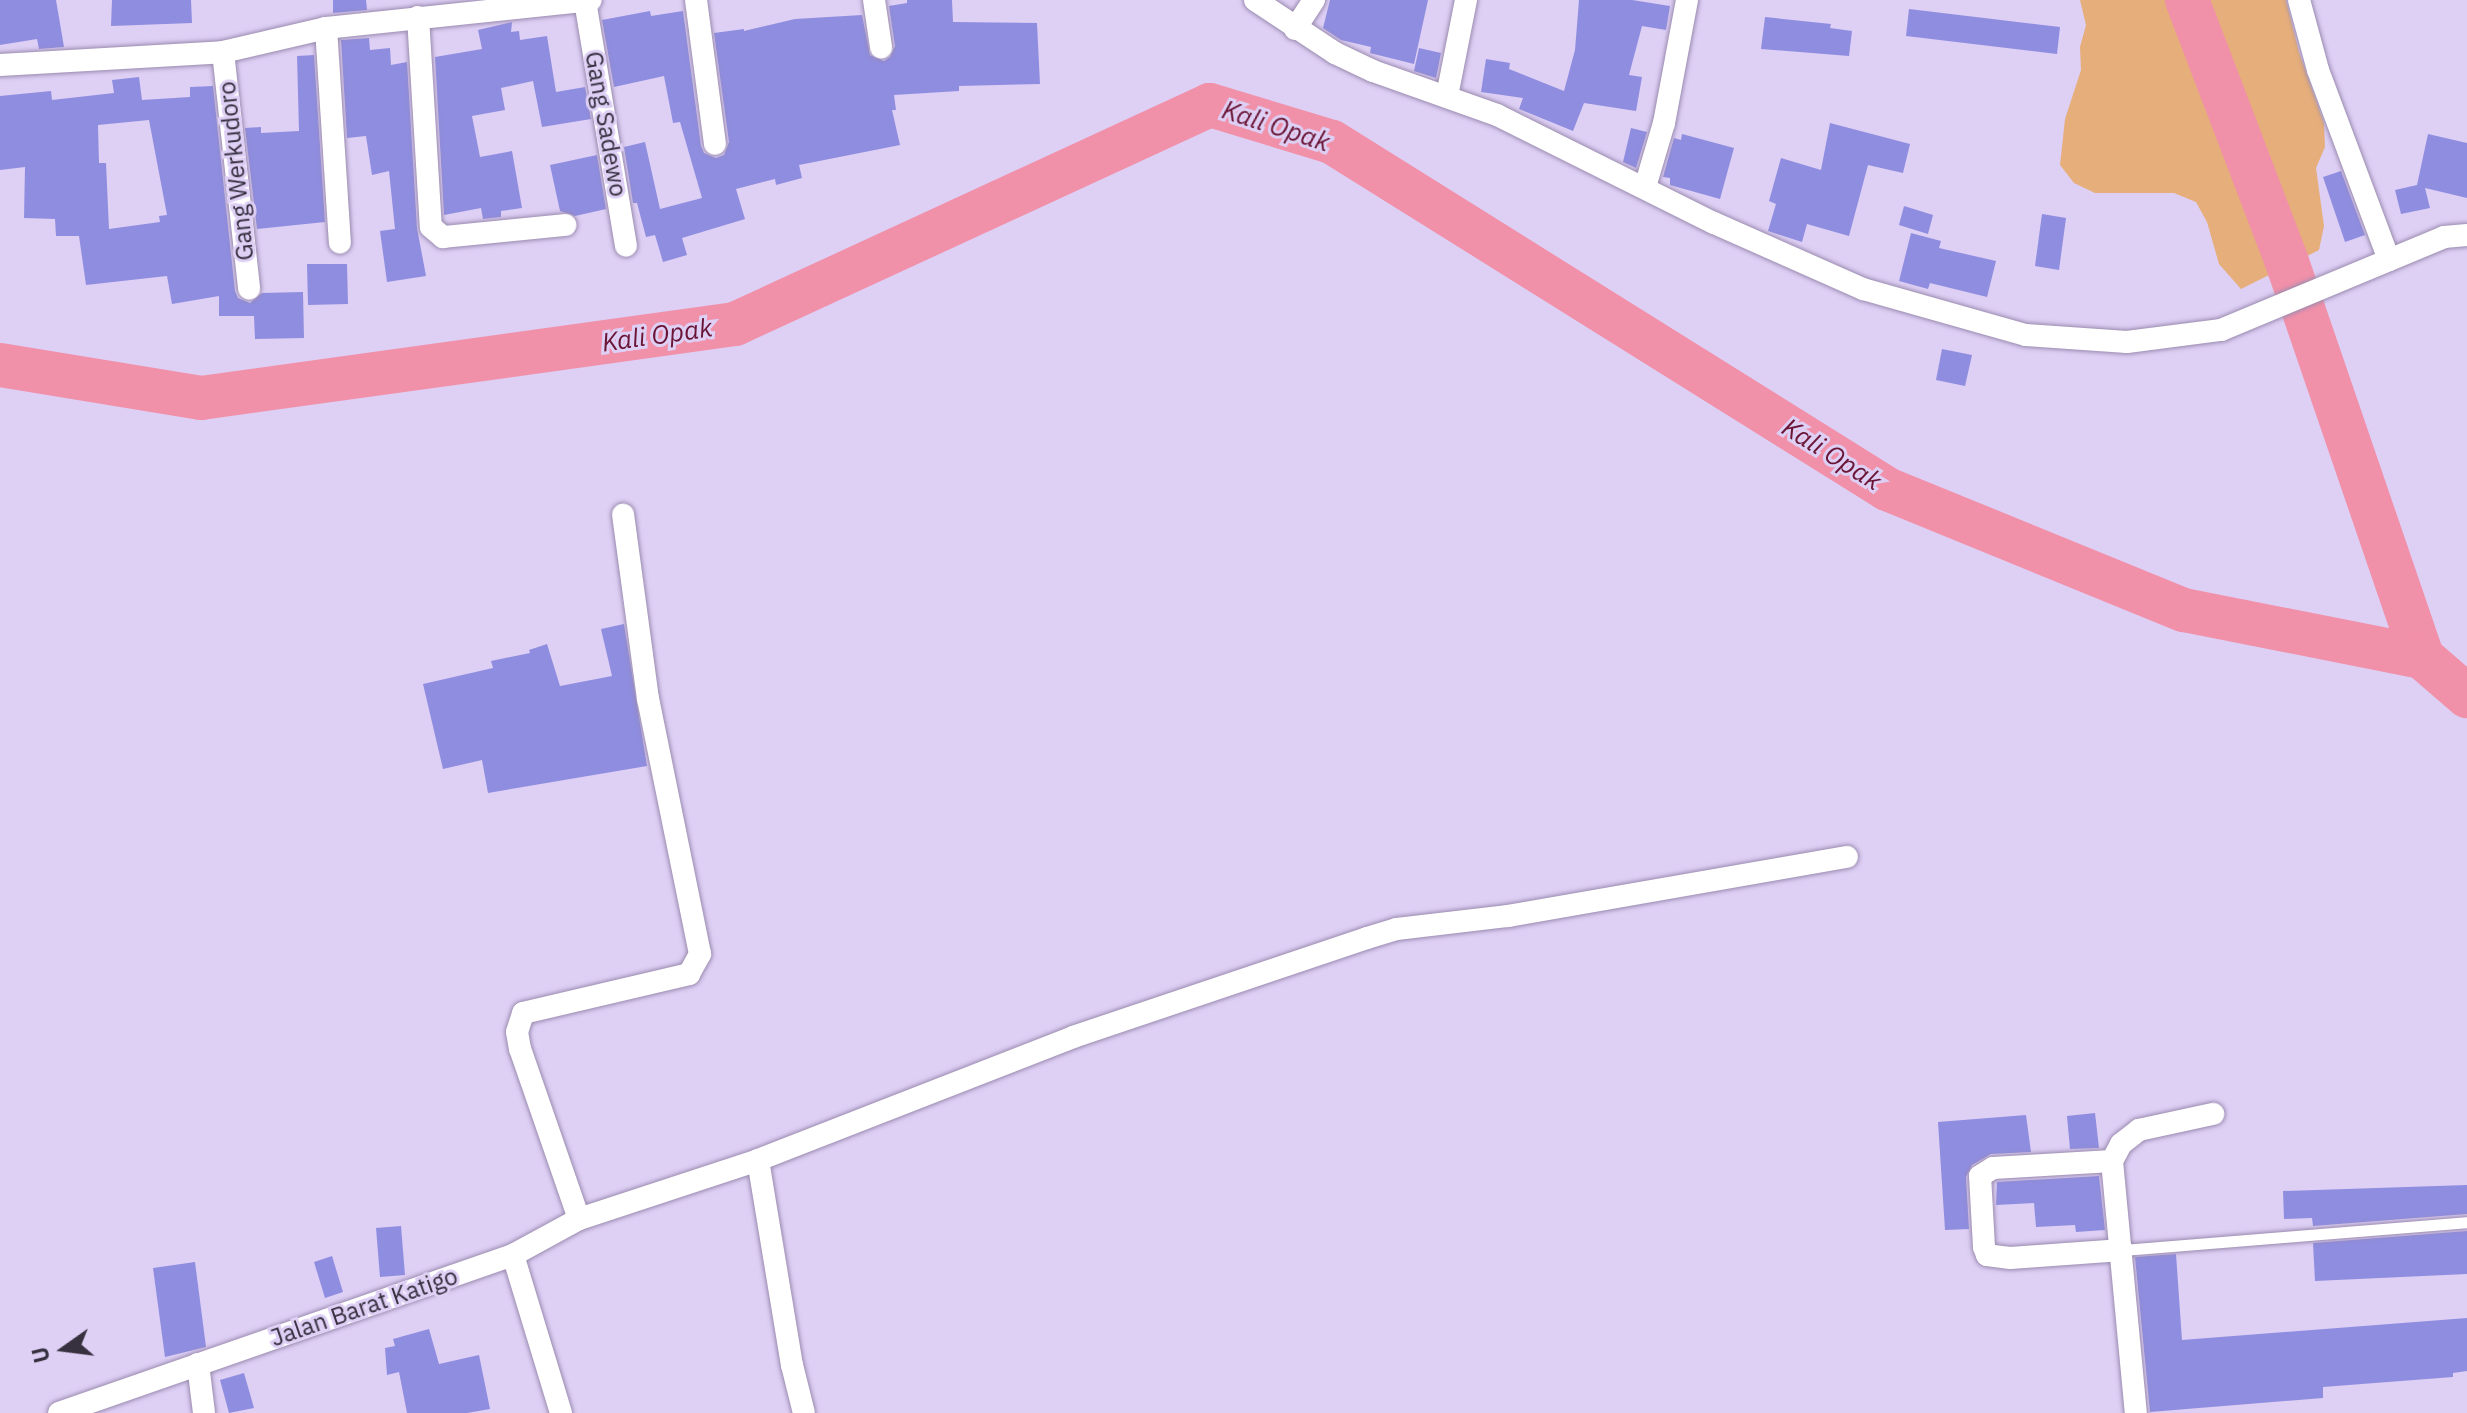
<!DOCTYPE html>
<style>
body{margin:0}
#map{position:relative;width:2467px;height:1413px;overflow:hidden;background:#decff5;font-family:"IBM Plex Sans",sans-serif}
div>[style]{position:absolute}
.green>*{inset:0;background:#e6ae7a}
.river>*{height:44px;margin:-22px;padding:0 22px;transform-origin:22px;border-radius:22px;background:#f190a9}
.building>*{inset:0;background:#8f8ddf}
.roads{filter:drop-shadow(0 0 2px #9a8baf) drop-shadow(0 0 2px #9a8baf)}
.service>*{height:11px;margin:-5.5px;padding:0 5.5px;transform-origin:5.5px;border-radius:5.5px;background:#fff}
.minor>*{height:22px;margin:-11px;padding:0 11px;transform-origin:11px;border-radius:11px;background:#fff}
span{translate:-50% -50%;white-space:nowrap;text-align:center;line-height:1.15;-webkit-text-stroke:6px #decff5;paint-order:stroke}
.street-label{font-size:24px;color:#36303f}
.water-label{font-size:26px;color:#6a1535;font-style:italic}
.north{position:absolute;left:24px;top:1309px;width:80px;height:80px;-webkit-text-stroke:6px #decff5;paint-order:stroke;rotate:256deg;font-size:22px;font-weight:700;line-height:32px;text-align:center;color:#36303f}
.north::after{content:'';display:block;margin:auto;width:28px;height:36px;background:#36303f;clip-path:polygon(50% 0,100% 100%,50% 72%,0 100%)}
</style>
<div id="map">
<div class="green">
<i style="clip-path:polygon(2080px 0,2286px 0,2299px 52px,2324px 123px,2325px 147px,2316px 168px,2324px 226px,2319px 250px,2241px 289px,2219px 264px,2207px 222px,2196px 202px,2174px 193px,2095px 193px,2074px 183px,2060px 165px,2065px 119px,2081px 70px,2080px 47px,2086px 25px)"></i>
</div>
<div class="river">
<i style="left:2187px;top:0;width:277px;rotate:69.1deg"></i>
<i style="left:2286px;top:259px;width:421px;rotate:71.1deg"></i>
<i style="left:0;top:365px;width:204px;rotate:9.3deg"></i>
<i style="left:201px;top:398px;width:539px;rotate:-7.89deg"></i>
<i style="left:735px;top:324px;width:523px;rotate:-24.75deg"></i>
<i style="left:1210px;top:105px;width:127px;rotate:16.9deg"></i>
<i style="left:1332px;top:142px;width:655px;rotate:32.01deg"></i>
<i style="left:1887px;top:489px;width:321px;rotate:22.2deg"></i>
<i style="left:2184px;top:610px;width:243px;rotate:11.2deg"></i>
<i style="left:2422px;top:657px;width:60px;rotate:40.9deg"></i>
</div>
<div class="building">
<i style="clip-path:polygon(0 0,56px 0,64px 47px,39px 49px,37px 39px,0 45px)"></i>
<i style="clip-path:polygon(112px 0,191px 0,192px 23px,111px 26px)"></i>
<i style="clip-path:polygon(333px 0,366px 0,367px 10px,333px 13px)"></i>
<i style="clip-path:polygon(907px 0,952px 0,953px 22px,1037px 23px,1040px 84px,959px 86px,959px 91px,894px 95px,896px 110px,892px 110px,900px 145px,799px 165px,802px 178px,776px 185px,775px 179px,736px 189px,745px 219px,682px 238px,687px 255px,663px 262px,655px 235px,646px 237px,637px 203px,633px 203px,624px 147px,645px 142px,660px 209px,702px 198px,680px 122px,673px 123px,664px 76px,614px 87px,602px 20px,650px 11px,651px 16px,683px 11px,701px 146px,704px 153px,716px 158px,724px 155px,729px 142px,714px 33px,744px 29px,744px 31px,795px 19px,862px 15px,870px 55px,884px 61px,890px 57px,895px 46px,889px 6px,907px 3px)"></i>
<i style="clip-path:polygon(1330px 0,1428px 0,1414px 64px,1370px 53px,1371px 47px,1341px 40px,1323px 28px)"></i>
<i style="clip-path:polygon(1579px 0,1632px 0,1670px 6px,1666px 30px,1642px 26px,1629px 75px,1642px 77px,1636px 111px,1584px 103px,1573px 131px,1519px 109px,1523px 98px,1481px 92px,1486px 59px,1510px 63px,1509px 69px,1564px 91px,1575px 50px)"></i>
<i style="clip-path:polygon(1909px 9px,2060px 27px,2057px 54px,1906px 36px)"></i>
<i style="clip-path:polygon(1765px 17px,1831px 24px,1830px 28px,1852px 31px,1849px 56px,1761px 49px)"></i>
<i style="clip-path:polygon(512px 22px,511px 32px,519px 31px,520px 40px,547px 36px,556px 92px,585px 87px,591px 119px,542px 127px,533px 81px,501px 88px,505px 110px,472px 116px,480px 157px,512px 151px,522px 208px,501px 211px,501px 217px,483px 219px,481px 208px,444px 215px,435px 57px,482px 49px,478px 30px)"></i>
<i style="clip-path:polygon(369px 38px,370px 50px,390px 48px,391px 65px,407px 62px,417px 228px,426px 276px,387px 282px,380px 231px,395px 229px,389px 171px,372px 175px,366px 136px,347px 138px,341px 40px)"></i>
<i style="clip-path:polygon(1419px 48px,1441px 53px,1436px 78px,1414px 71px)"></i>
<i style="clip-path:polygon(314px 55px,325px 222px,257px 229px,245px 128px,261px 127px,261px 133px,299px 131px,297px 56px)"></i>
<i style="clip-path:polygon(evenodd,139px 77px,142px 100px,190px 97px,190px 87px,213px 86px,235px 291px,238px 298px,250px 303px,262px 293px,303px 292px,304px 338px,255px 339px,254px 316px,219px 316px,219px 296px,172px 304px,167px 276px,86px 285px,79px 236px,56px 236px,55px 219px,24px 218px,25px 167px,0 170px,0 96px,51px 91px,52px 100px,114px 93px,112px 80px,139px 77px,149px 120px,167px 215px,159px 216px,160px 222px,109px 229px,106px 163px,99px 163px,98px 125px,149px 120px)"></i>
<i style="clip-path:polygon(1830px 123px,1910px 144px,1903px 173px,1868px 165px,1849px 236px,1807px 224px,1802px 242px,1768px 231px,1776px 204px,1769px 201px,1781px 158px,1821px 170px)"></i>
<i style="clip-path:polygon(1631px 128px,1647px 132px,1636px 168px,1623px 162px)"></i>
<i style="clip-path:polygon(1682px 134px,1734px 148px,1720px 199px,1670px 185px,1670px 178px,1663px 177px,1674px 138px,1681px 140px)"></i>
<i style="clip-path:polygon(2428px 134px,2467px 143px,2467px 198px,2425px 188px,2430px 208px,2401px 214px,2395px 190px,2417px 185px)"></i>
<i style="clip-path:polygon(597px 155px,606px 209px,575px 216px,560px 211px,550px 165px)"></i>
<i style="clip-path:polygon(2341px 171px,2365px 235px,2345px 242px,2323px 177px)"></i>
<i style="clip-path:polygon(1904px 206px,1933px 215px,1928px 234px,1899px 225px)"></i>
<i style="clip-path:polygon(2042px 214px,2066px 218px,2059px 270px,2035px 266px)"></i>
<i style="clip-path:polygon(1911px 233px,1941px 241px,1939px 248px,1996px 261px,1987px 297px,1930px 283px,1928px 289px,1899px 281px)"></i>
<i style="clip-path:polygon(307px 264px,347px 264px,348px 304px,308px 305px)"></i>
<i style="clip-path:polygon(1942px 349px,1972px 355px,1965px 386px,1936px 380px)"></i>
<i style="clip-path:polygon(624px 624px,647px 766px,488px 793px,482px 760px,443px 769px,423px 684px,493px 668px,491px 661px,530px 653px,529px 650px,547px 644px,560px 686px,612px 676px,601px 629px)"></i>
<i style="clip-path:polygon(2095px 1113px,2099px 1148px,2070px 1149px,2067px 1116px)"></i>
<i style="clip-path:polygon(2026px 1115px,2031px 1152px,1991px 1154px,1972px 1165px,1966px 1177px,1969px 1229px,1945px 1230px,1938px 1122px)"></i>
<i style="clip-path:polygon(2099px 1176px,2105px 1230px,2076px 1232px,2075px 1225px,2036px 1227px,2034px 1203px,1996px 1205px,1997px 1182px)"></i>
<i style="clip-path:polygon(2467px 1185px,2467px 1214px,2313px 1226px,2312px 1218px,2284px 1219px,2283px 1191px)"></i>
<i style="clip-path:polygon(401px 1226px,405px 1275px,380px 1277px,376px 1228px)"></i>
<i style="clip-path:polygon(2467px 1231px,2467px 1274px,2315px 1281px,2313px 1243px)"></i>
<i style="clip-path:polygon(2176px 1254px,2182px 1340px,2467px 1318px,2467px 1371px,2453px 1373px,2453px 1377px,2323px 1387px,2323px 1398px,2150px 1412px,2135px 1257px)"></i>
<i style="clip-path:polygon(332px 1256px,343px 1292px,325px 1298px,314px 1262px)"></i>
<i style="clip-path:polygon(195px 1262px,206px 1347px,165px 1357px,153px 1268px)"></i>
<i style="clip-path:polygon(429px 1329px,439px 1364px,479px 1355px,490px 1409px,467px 1413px,407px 1413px,399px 1372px,387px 1375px,385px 1348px,395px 1346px,393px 1339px)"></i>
<i style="clip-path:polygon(244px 1373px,254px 1408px,229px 1413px,220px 1380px)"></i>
</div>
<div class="roads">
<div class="service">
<i style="left:2122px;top:1250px;width:346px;rotate:-4.6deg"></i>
</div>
<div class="minor">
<i style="left:696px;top:0;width:145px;rotate:82.5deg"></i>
<i style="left:874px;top:0;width:48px;rotate:81.5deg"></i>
<i style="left:1255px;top:0;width:96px;rotate:33.5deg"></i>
<i style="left:1335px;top:53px;width:42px;rotate:25.3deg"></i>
<i style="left:1373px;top:71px;width:132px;rotate:19.5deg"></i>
<i style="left:1497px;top:115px;width:242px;rotate:26.5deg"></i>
<i style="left:1714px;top:223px;width:163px;rotate:23.9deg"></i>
<i style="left:1863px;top:289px;width:169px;rotate:15.8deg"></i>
<i style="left:2026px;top:335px;width:101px;rotate:4deg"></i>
<i style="left:2127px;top:342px;width:95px;rotate:-7.3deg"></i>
<i style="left:2221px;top:330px;width:242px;rotate:-22.6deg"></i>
<i style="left:2444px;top:237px;width:23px;rotate:-5deg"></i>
<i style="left:2299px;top:0;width:73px;rotate:74.8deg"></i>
<i style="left:2318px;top:70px;width:203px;rotate:69.5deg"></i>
<i style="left:585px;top:1px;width:248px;rotate:80.5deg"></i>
<i style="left:418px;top:17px;width:210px;rotate:86.5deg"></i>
<i style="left:431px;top:227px;width:16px;rotate:40deg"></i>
<i style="left:443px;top:237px;width:123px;rotate:-5.6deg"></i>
<i style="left:326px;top:28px;width:215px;rotate:86.3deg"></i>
<i style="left:1295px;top:29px;width:35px;rotate:-57deg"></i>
<i style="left:223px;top:52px;width:238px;rotate:83.7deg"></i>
<i style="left:0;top:65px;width:223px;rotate:-3.3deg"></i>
<i style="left:223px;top:52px;width:106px;rotate:-13.1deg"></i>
<i style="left:326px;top:28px;width:266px;rotate:-6deg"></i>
<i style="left:1447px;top:96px;width:98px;rotate:-78.8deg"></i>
<i style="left:1645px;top:187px;width:67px;rotate:-73.5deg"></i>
<i style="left:1664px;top:123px;width:125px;rotate:-79.4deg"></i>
<i style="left:758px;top:1160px;width:208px;rotate:80.6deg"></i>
<i style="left:792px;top:1365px;width:49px;rotate:76deg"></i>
<i style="left:2112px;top:1161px;width:253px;rotate:84.6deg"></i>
<i style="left:579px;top:1219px;width:180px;rotate:-109.1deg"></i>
<i style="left:520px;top:1049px;width:17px;rotate:-100deg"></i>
<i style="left:517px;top:1032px;width:20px;rotate:-72deg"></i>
<i style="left:523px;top:1013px;width:171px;rotate:-13.2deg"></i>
<i style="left:689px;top:974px;width:23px;rotate:-61deg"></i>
<i style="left:700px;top:954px;width:260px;rotate:-101.5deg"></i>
<i style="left:648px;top:699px;width:186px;rotate:-97.7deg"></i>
<i style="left:2122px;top:1250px;width:112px;rotate:175.9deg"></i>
<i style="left:2010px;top:1258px;width:23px;rotate:-173deg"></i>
<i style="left:1987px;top:1255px;width:9px;rotate:-111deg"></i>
<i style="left:1984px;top:1247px;width:71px;rotate:-93.2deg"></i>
<i style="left:1980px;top:1176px;width:15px;rotate:-32deg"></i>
<i style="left:1993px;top:1168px;width:119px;rotate:-3.4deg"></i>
<i style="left:2112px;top:1161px;width:19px;rotate:-62deg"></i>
<i style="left:2121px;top:1144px;width:23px;rotate:-38deg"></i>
<i style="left:2139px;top:1130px;width:76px;rotate:-12.2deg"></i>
<i style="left:513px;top:1255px;width:75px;rotate:-28.6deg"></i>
<i style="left:579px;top:1219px;width:188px;rotate:-18.2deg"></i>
<i style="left:758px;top:1160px;width:338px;rotate:-21.3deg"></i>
<i style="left:1073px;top:1037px;width:310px;rotate:-18.6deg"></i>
<i style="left:1367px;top:938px;width:31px;rotate:-17deg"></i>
<i style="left:1397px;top:929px;width:112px;rotate:-6.7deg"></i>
<i style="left:1508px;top:916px;width:344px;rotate:-9.9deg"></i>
<i style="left:198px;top:1364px;width:49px;rotate:83deg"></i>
<i style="left:59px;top:1413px;width:481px;rotate:-19.2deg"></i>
<i style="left:513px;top:1255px;width:165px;rotate:73.1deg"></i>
</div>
</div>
<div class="street-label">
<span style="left:606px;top:124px;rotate:80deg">Gang Sadewo</span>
<span style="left:236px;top:171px;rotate:-96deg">Gang Werkudoro</span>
<span style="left:364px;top:1307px;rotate:-19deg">Jalan Barat Katigo</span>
</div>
<div class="water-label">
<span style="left:1276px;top:126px;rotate:18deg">Kali Opak</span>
<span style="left:657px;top:335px;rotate:-8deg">Kali Opak</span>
<span style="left:1832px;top:454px;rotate:32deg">Kali Opak</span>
</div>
<div class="north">U</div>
</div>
